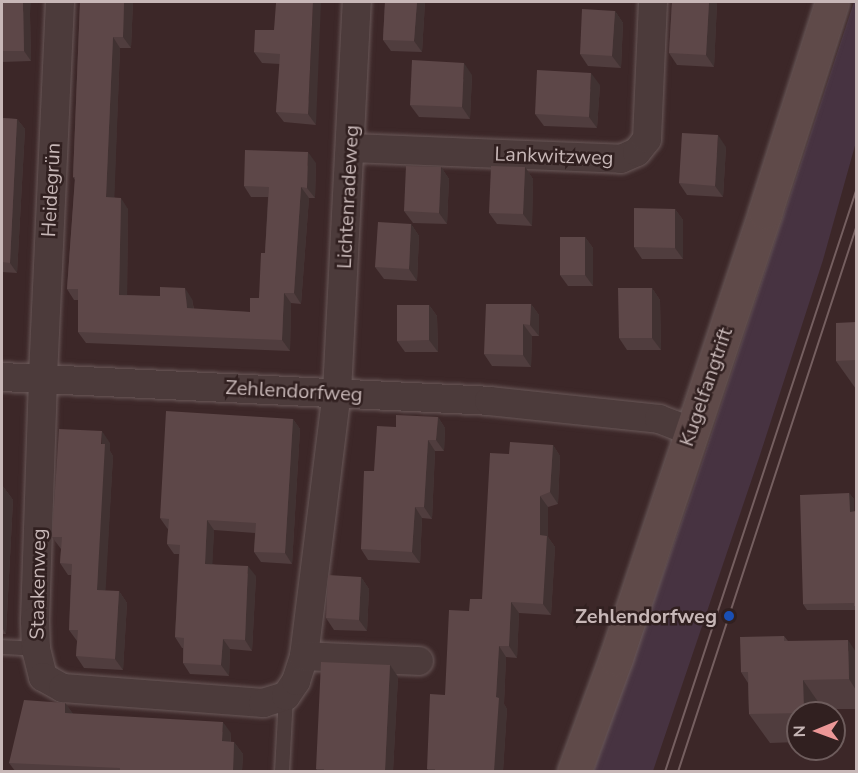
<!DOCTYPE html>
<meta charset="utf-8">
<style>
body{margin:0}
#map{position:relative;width:858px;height:773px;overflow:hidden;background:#3c2728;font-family:"Nunito Sans",sans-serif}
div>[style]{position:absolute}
.green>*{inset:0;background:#473341}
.roads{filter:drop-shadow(0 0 2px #6a5959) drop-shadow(0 0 2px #6a5959)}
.lane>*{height:14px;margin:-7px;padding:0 7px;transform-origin:7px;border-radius:7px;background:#4c3b3b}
.street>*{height:28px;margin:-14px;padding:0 14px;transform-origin:14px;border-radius:14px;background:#4c3b3b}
.secondary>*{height:33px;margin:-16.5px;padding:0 16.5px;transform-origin:16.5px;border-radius:16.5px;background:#5f4a49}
.tram>*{height:1.5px;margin:-0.75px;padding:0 0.75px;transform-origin:0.75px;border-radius:0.75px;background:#755f60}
.wall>*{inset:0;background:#503d3e}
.shaded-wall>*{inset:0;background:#413232}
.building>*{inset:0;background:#5d4748}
.dots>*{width:16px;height:16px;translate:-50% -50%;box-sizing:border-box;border:3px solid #312020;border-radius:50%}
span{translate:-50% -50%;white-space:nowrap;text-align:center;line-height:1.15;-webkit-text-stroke:5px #312020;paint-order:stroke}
.street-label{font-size:20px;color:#c7b7b7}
.poi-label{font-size:20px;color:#c7b7b7;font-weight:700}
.right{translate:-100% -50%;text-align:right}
.frame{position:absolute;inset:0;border:3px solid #c7b7b7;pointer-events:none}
.north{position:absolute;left:786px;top:701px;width:60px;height:60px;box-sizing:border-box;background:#312020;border:2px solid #6d5c5c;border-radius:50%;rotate:269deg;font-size:16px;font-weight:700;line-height:24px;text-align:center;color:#c7b7b7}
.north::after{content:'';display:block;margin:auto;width:21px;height:27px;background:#ec9797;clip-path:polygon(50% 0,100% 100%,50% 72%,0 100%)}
</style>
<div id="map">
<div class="green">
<i style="clip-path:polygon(854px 2px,856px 2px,856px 142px,823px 260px,759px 458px,653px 771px,593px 772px,693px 489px)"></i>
</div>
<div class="roads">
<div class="lane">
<i style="left:2px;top:647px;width:34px;rotate:3deg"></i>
<i style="left:282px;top:772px;width:76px;rotate:-87deg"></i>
</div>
<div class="street">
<i style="left:60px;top:2px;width:377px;rotate:92.6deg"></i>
<i style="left:43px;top:379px;width:242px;rotate:91.9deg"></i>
<i style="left:35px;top:621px;width:28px;rotate:88deg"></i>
<i style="left:36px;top:649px;width:29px;rotate:76deg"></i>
<i style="left:43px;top:677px;width:23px;rotate:29deg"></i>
<i style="left:63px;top:688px;width:201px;rotate:4.3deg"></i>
<i style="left:263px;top:703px;width:24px;rotate:-17deg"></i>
<i style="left:286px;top:696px;width:18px;rotate:-56deg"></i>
<i style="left:296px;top:681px;width:26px;rotate:-72deg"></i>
<i style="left:304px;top:656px;width:266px;rotate:-82.9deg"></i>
<i style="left:337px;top:392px;width:391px;rotate:-87.1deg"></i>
<i style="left:351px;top:148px;width:270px;rotate:2.3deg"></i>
<i style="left:621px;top:159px;width:17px;rotate:-24deg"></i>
<i style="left:637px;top:152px;width:16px;rotate:-52deg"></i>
<i style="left:647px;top:139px;width:137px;rotate:-87.5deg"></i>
<i style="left:2px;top:377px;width:488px;rotate:2.8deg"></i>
<i style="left:489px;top:401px;width:171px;rotate:6deg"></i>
<i style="left:659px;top:419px;width:34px;rotate:21deg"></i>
<i style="left:304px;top:656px;width:115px;rotate:2.5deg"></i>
</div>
<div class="secondary">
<i style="left:574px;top:772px;width:121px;rotate:-69.8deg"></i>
<i style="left:616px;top:658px;width:470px;rotate:-71.5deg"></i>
<i style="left:765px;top:212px;width:220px;rotate:-72.3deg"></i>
</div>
</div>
<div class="tram">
<i style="left:665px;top:772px;width:612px;rotate:-71.8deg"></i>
<i style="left:678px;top:772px;width:572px;rotate:-71.88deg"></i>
</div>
<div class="wall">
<i style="clip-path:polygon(2px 2px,30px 14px,31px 61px,2px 62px)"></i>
<i style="clip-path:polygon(80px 2px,133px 2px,131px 48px,120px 48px,114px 197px,128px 209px,127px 295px,192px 299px,194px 309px,250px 312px,259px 298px,265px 253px,268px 197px,251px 197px,244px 186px,316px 163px,315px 198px,309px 198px,301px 304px,291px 303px,290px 351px,86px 343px,78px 332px,78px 300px,74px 300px,67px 289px,75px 180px,73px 177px)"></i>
<i style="clip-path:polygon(385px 2px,425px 2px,422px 52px,391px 51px,383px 40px)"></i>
<i style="clip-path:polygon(672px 2px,716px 2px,717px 3px,714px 67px,677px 65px,669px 53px)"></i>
<i style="clip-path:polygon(280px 3px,316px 125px,284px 122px,276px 112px,280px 64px,262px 63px,254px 52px,274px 30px)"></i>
<i style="clip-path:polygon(615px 11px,623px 23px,621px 68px,588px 66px,580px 54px)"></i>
<i style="clip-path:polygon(472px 75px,470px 119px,419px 117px,410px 105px)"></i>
<i style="clip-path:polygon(600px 85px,597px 128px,544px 126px,535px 114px)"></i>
<i style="clip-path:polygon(2px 118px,17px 119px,25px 129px,17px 273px,2px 272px)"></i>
<i style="clip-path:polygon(726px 147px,723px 197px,687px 195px,679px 183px)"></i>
<i style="clip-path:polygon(441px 167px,449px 179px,447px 224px,413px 223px,404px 211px)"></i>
<i style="clip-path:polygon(525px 167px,533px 179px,532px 226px,497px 224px,489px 213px)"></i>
<i style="clip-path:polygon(675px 209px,683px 220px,683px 259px,642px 259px,634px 247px)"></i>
<i style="clip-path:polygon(411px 224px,419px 236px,417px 281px,384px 279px,375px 267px)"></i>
<i style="clip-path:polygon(585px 237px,593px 248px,593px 286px,568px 286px,560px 275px)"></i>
<i style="clip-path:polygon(652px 288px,660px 300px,661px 350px,627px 350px,619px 338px)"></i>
<i style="clip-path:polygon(531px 304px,539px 315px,539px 336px,532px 336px,531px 367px,492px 366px,484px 354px)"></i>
<i style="clip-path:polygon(429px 305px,437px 316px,438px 352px,405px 352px,397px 341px)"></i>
<i style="clip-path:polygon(856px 322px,856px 389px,836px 361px)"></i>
<i style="clip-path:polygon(438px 417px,445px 428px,444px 451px,435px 451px,432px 519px,422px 518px,420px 563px,368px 560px,361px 549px,374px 471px,396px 427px)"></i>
<i style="clip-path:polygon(293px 419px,300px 429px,292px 564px,261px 562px,254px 552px,255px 533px,214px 530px,212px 564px,256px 576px,252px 651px,230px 649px,229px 676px,190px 674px,183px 663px,183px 648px,182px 648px,175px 637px,179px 554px,174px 554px,167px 544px,168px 529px,167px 528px,160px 518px)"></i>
<i style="clip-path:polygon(110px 443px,110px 451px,113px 456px,105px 591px,119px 591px,127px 603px,123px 670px,84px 668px,76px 656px,77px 641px,69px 630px,71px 575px,68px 575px,60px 563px,61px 549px,52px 537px)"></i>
<i style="clip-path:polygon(553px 445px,560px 456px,558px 504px,548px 507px,548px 537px,555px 547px,551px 615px,519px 613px,517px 658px,506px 657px,504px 704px,507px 709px,503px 771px,429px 771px,427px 769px,445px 695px,469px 611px,482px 599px,509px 454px)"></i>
<i style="clip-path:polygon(2px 485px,13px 500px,6px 634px,2px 634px)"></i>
<i style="clip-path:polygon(849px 493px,854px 499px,854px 512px,856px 511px,856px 610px,807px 610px,803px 604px)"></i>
<i style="clip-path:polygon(361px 577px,369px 589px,367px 631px,334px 630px,326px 618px)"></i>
<i style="clip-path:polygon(784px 636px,788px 641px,856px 652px,856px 709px,823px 709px,798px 713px,798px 742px,770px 743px,749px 714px,748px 683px,741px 672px)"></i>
<i style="clip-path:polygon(390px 665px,398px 677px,393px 771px,318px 771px,316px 769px)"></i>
<i style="clip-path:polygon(65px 703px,73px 714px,231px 733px,231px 742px,234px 742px,243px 754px,242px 771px,15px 771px,9px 763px)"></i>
</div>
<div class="shaded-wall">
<i style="clip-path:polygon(23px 2px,31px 2px,30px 14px,31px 61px,24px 51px)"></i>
<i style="clip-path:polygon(124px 2px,133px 2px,131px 48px,123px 37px)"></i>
<i style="clip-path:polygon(313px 2px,321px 2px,316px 125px,308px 114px)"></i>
<i style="clip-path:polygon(417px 2px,425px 2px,422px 52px,414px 41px)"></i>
<i style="clip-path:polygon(709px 2px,716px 2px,717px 3px,714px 67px,706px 55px)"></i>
<i style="clip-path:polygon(615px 11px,623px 23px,621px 68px,612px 56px)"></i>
<i style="clip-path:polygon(113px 37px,120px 48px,114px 208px,106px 197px)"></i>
<i style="clip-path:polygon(464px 63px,472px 75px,470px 119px,462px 107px)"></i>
<i style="clip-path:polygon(591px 73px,600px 85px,597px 128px,589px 117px)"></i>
<i style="clip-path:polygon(17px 119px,25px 129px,17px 273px,10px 263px)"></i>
<i style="clip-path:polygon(718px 135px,726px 147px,723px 197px,715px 186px)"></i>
<i style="clip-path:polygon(308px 152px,316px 163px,315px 198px,307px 188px)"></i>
<i style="clip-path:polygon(441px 167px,449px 179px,447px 224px,439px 213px)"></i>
<i style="clip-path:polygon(525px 167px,533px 179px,532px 226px,523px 214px)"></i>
<i style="clip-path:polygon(301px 187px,309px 198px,301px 304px,294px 293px)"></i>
<i style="clip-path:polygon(121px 198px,128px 209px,127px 305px,119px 295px)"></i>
<i style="clip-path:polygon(675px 209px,683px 220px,683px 259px,675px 248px)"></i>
<i style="clip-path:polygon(411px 224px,419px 236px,417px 281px,409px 269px)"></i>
<i style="clip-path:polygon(585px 237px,593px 248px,593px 286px,585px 275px)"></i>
<i style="clip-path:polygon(185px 288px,192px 299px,195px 319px,187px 308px)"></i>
<i style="clip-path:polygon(652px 288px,660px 300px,661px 350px,652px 338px)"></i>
<i style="clip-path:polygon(284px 293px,291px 303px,290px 351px,282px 340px)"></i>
<i style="clip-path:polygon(531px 304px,539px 315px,539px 336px,530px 325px)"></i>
<i style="clip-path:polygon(429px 305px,437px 316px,438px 352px,429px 340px)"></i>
<i style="clip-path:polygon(523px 324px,532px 336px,531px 367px,523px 355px)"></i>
<i style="clip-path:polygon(438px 417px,445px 428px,444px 451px,436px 440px)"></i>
<i style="clip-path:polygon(293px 419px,300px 429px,292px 564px,285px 553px)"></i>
<i style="clip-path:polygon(102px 431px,110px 443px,110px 451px,113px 456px,105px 602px,97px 590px)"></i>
<i style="clip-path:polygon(428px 440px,435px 451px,432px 519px,424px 507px)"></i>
<i style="clip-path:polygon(553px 445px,560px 456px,558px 504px,550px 492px)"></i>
<i style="clip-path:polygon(2px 485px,13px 500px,6px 634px,2px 627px)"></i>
<i style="clip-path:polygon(849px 493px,854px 499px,854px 518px,850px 512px)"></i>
<i style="clip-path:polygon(540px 496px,548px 507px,548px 537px,555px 547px,551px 615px,543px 604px,540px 535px)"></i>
<i style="clip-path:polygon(415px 507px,422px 518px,420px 563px,412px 552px)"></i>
<i style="clip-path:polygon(207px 520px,214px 530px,212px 574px,205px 564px)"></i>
<i style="clip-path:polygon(248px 566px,256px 576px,252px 651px,245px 640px)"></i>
<i style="clip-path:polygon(361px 577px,369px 589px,367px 631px,359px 620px)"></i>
<i style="clip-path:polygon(119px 591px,127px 603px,123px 670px,115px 659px)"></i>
<i style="clip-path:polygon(511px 602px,519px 613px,517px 658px,509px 646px)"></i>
<i style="clip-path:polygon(223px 639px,230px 649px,229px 676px,221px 665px)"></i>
<i style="clip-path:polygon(848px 640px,856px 652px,856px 690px,849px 679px)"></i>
<i style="clip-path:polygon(499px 646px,506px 657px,504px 704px,507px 709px,503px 771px,494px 771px,496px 697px)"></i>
<i style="clip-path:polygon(390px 665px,398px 677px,393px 771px,385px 771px)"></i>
<i style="clip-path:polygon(803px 680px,823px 709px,823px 713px,804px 713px)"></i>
<i style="clip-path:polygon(65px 703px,74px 715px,65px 713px)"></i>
<i style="clip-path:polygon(223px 722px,231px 733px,230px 753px,222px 741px)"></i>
<i style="clip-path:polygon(234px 742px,243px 754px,242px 771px,233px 771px)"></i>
</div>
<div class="building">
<i style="clip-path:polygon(2px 2px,23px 2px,24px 51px,2px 51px)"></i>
<i style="clip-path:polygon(80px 2px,124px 2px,123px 37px,113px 37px,106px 197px,121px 198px,119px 295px,160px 296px,160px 287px,185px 288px,187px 308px,250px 312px,250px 298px,259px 298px,261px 253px,265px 253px,269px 187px,244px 186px,245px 150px,308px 152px,307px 188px,301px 187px,294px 293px,284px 293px,282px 340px,78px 332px,78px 289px,67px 289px,75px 177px,73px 177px)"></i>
<i style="clip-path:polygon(280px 2px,313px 2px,308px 114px,276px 112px,280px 54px,254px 52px,255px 30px,274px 30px,276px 3px,280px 3px)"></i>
<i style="clip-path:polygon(385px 2px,417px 2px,414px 41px,383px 40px)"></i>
<i style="clip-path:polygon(672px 2px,709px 2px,706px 55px,669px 53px)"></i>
<i style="clip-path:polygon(582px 9px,615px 11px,612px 56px,580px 54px)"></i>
<i style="clip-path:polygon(412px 60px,464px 63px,462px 107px,410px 105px)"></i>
<i style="clip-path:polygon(537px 70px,591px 73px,589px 117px,535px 114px)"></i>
<i style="clip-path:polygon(2px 118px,17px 119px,10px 263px,2px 262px)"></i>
<i style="clip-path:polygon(682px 133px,718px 135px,715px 186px,679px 183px)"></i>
<i style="clip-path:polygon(406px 166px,441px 167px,439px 213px,404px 211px)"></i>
<i style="clip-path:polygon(491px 166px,525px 167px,523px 214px,489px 213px)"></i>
<i style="clip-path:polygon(634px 208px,675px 209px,675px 248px,634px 247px)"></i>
<i style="clip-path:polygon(378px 222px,411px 224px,409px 269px,375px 267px)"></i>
<i style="clip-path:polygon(560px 237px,585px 237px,585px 275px,560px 275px)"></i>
<i style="clip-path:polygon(618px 288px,652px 288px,652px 338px,619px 338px)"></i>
<i style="clip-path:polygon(486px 304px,531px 304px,530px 325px,523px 324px,523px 355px,484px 354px)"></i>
<i style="clip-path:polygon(397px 305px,429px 305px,429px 340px,397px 341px)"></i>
<i style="clip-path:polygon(856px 322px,856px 360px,836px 361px,836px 323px)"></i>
<i style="clip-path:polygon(166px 411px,293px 419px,285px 553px,254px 552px,256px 523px,207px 520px,205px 564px,248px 566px,245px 640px,223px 639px,221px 665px,183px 663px,184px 638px,175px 637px,180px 545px,167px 544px,169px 519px,160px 518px)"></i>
<i style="clip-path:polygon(396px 415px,438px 417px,436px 440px,428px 440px,424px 507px,415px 507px,412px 552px,361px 549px,364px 471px,374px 471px,377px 426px,396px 427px)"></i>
<i style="clip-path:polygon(59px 429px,102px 431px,101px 444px,105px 444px,97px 590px,119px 591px,115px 659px,76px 656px,78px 630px,69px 630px,72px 564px,60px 563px,62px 537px,52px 537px)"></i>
<i style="clip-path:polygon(510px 442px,553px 445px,550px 492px,540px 496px,540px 535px,547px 536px,543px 604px,511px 602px,509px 646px,499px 646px,496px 697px,499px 698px,494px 771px,435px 771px,435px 769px,427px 769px,430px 694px,445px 695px,449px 610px,469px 611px,470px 599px,482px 599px,490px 453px,509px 454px)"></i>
<i style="clip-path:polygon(849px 493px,850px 512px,856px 511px,856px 606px,854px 606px,854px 603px,803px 604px,800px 495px)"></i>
<i style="clip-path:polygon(328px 575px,361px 577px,359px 620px,326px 618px)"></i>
<i style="clip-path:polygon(784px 636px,784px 641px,848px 640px,849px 679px,803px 680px,804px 713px,749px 714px,748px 672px,741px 672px,740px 637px)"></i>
<i style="clip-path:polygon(321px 662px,390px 665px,385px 771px,324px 771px,324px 769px,316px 769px)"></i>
<i style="clip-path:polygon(24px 700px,65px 703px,65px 713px,223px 722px,222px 741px,234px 742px,233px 771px,120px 771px,120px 768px,9px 763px)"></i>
</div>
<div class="dots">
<i style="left:729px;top:616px;background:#1a4fb4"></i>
</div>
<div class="street-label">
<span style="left:554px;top:156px;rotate:2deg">Lankwitzweg</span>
<span style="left:51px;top:190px;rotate:-87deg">Heidegrün</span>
<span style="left:348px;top:197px;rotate:-87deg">Lichtenradeweg</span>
<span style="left:706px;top:387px;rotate:-71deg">Kugelfangtrift</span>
<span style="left:294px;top:391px;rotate:3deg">Zehlendorfweg</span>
<span style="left:38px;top:584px;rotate:-89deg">Staakenweg</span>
</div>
<div class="poi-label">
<span class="right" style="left:717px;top:616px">Zehlendorfweg</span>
</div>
<div class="frame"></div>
<div class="north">N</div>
</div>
